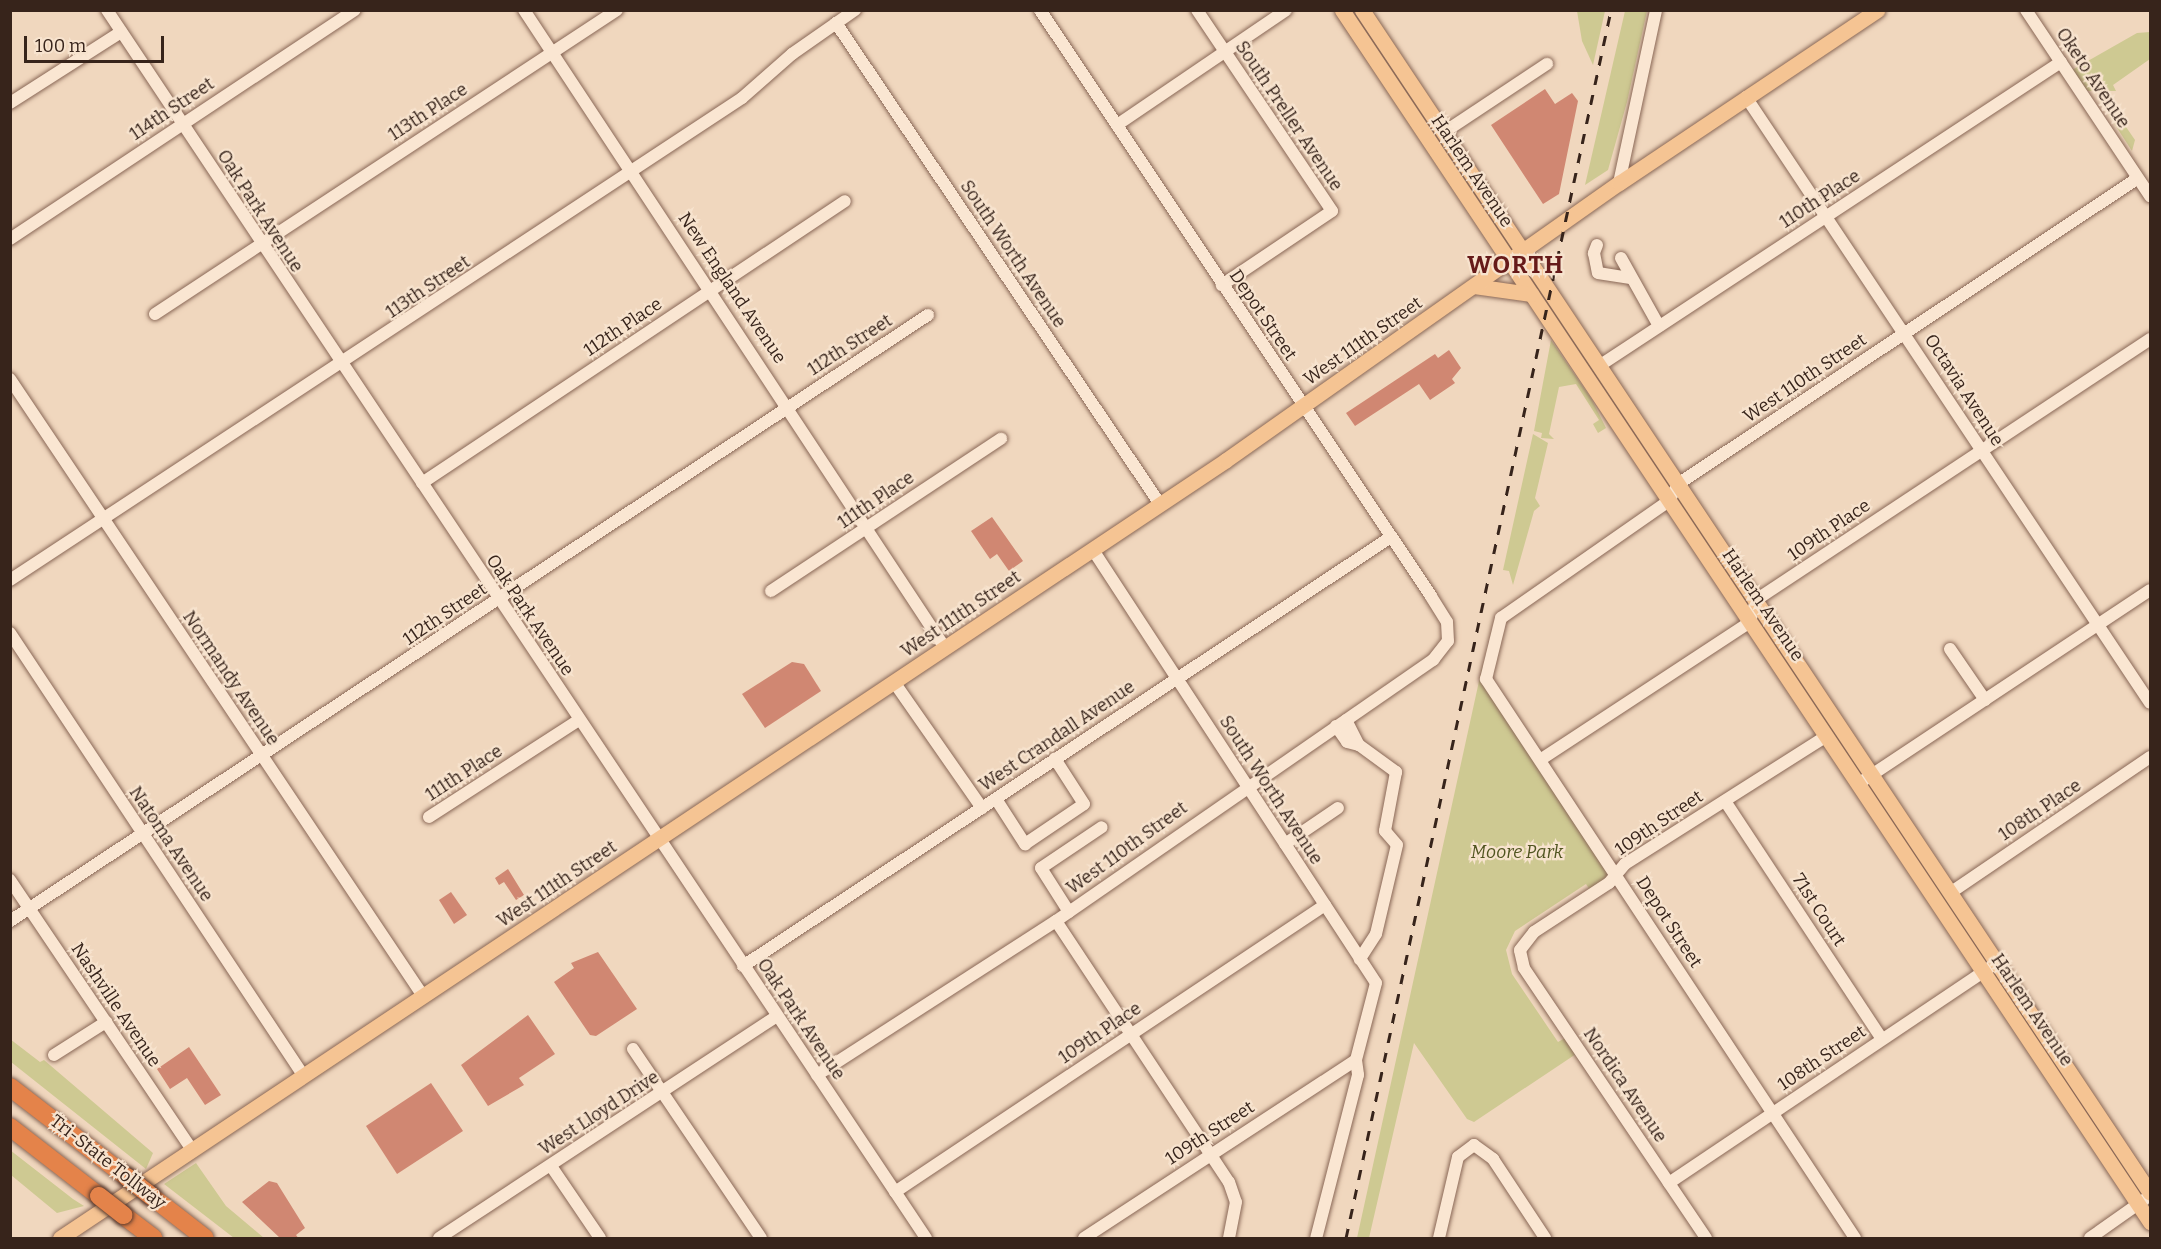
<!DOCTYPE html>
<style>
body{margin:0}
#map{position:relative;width:2161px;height:1249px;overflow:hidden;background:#f0d7be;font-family:Bitter,serif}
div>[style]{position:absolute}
.green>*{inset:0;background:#cec992}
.building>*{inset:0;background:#d08772}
.roads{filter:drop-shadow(0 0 2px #896756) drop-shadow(0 0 2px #896756)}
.minor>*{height:12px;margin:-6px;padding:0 6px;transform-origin:6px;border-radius:6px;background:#fae6d2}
.major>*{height:15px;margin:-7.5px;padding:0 7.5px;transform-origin:7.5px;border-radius:7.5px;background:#f5c493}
.highway>*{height:18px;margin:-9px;padding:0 9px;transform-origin:9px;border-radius:9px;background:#e4834a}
.rail>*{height:3px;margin-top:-1.5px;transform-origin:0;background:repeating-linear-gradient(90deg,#37241b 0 10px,transparent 0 20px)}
.bridges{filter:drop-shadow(0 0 2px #56372b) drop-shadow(0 0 2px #56372b)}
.highway-bridge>*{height:18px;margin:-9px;padding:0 9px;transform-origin:9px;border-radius:9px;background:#e4834a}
span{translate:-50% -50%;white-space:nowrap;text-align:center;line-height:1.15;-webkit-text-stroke:4.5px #f7e3ce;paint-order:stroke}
.street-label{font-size:18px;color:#37241b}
.park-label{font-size:18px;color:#515521;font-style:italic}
.district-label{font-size:24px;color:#661a19;font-weight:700;letter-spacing:1.5px}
.frame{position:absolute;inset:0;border:12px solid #37241b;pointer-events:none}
.scale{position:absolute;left:24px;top:36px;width:140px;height:27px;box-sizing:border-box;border:3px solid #37241b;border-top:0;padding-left:8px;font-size:18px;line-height:21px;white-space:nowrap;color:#37241b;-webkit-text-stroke:4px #f7e3ce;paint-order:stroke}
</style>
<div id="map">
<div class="green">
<i style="clip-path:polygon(1577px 11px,1605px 11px,1593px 65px,1582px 41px)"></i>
<i style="clip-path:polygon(1625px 11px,1647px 11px,1627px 102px,1608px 170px,1585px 185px)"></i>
<i style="clip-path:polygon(2150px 32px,2150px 59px,2113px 85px,2116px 91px,2086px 91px,2072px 70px,2137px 33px)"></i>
<i style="clip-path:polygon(2099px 100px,2111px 105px,2135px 140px,2132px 151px)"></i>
<i style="clip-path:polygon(1551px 340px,1592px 400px,1606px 428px,1598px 433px,1593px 424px,1599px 420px,1576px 384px,1559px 387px,1549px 434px,1554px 439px,1541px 438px,1542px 433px,1534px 431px)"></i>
<i style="clip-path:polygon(1533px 434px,1548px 443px,1535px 498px,1540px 506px,1534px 511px,1513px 585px,1509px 571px,1503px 570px)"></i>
<i style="clip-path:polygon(1483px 663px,1482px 674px,1608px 872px,1605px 880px,1590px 890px,1586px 884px,1515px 931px,1506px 950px,1512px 974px,1558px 1042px,1565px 1038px,1576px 1054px,1474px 1122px,1467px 1119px,1414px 1043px,1369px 1238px,1357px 1238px)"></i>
<i style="clip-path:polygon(10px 1039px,40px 1062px,44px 1060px,153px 1153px,146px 1169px,11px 1062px)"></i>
<i style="clip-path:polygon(10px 1150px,73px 1199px,84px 1206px,57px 1213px,11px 1175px)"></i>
<i style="clip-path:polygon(196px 1163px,226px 1206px,264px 1238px,234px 1238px,164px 1184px)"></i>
</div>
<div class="building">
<i style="clip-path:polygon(1545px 89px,1555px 104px,1572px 93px,1578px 101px,1559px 194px,1543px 204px,1491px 125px)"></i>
<i style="clip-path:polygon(1449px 350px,1461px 368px,1452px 379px,1455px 383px,1430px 400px,1419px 384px,1355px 426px,1346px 413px,1435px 354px,1438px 358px)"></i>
<i style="clip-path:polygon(992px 517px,1023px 561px,1009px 571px,997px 554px,990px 559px,971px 531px)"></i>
<i style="clip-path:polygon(792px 662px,804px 664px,821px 691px,765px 728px,742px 694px)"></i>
<i style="clip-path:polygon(508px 869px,524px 895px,516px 900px,504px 882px,499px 885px,495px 878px)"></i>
<i style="clip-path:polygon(451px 892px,467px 915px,454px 924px,439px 900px)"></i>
<i style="clip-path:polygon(598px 952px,637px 1009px,596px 1036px,590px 1035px,554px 982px,574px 968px,571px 963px)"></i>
<i style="clip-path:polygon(528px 1015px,555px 1054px,519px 1078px,524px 1085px,488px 1106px,461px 1065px)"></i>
<i style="clip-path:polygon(189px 1047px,221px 1095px,205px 1105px,187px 1078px,170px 1089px,157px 1069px)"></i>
<i style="clip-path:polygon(431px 1083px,463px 1131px,397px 1174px,366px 1126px)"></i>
<i style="clip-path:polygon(269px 1181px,277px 1183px,305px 1228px,296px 1235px,299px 1239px,281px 1239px,242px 1202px)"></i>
</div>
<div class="roads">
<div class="minor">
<i style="left:107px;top:10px;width:1476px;rotate:56.3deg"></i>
<i style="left:524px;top:10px;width:764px;rotate:56.58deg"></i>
<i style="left:1197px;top:10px;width:242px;rotate:56.1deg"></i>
<i style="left:1332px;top:211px;width:133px;rotate:146.1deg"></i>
<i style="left:2026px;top:10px;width:224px;rotate:56.3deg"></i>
<i style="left:836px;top:23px;width:580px;rotate:56.04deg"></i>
<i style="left:1746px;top:97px;width:728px;rotate:56.31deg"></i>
<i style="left:10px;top:103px;width:132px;rotate:-32.6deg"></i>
<i style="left:1117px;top:125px;width:204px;rotate:-34.2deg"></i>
<i style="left:1443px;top:133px;width:125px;rotate:-33.6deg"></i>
<i style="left:1619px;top:183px;width:177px;rotate:-77.9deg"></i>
<i style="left:10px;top:239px;width:414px;rotate:-33.6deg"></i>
<i style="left:1597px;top:245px;width:9px;rotate:111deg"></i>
<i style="left:1594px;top:253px;width:20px;rotate:79deg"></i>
<i style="left:1598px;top:273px;width:33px;rotate:9deg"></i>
<i style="left:1621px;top:258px;width:78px;rotate:60.8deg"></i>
<i style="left:155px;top:314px;width:553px;rotate:-33.35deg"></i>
<i style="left:1599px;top:366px;width:553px;rotate:-33.35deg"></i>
<i style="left:10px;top:379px;width:742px;rotate:56.2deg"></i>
<i style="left:422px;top:483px;width:508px;rotate:-33.69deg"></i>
<i style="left:1093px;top:550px;width:517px;rotate:56.83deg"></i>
<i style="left:1376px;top:983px;width:80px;rotate:104.6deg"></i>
<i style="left:1356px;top:1060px;width:15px;rotate:82deg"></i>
<i style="left:1358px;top:1075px;width:168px;rotate:104.4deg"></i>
<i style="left:10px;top:580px;width:876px;rotate:-33.36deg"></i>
<i style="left:742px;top:98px;width:67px;rotate:-41.3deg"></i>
<i style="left:792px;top:54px;width:77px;rotate:-34.9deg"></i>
<i style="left:771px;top:591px;width:276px;rotate:-33.5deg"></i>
<i style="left:10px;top:633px;width:530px;rotate:56.46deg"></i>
<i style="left:1950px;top:649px;width:62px;rotate:55.5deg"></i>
<i style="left:894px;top:682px;width:154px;rotate:55.1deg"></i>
<i style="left:1346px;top:720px;width:28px;rotate:63deg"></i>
<i style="left:1359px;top:745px;width:46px;rotate:36.1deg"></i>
<i style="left:1396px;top:772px;width:60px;rotate:100.6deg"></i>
<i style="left:1385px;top:831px;width:18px;rotate:49deg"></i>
<i style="left:1397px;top:845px;width:91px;rotate:103.3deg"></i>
<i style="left:1376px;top:934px;width:30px;rotate:123deg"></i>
<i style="left:1336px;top:726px;width:19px;rotate:55deg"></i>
<i style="left:1347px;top:742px;width:12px;rotate:14deg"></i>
<i style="left:1540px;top:760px;width:251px;rotate:-33.3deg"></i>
<i style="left:1750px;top:622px;width:23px;rotate:-75deg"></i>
<i style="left:1756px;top:600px;width:473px;rotate:-33.5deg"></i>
<i style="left:1864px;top:780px;width:343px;rotate:-33.6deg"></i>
<i style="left:996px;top:799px;width:54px;rotate:57.2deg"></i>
<i style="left:1025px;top:844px;width:71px;rotate:-34.1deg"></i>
<i style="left:1084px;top:804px;width:54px;rotate:-122.8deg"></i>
<i style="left:1725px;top:801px;width:285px;rotate:56.6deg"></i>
<i style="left:429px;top:817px;width:179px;rotate:-32.9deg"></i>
<i style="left:1285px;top:844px;width:64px;rotate:-34.2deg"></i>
<i style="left:10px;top:880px;width:326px;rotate:56deg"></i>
<i style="left:1950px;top:893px;width:242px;rotate:-34.2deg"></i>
<i style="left:1069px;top:912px;width:52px;rotate:-122.5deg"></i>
<i style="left:1041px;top:868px;width:73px;rotate:-33.9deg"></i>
<i style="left:10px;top:921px;width:1100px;rotate:-33.43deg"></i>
<i style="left:1056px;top:921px;width:313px;rotate:56.5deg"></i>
<i style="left:1229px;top:1182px;width:21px;rotate:71deg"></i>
<i style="left:1236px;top:1202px;width:37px;rotate:101deg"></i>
<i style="left:743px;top:966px;width:777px;rotate:-33.51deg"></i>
<i style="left:633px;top:1049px;width:228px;rotate:55.9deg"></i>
<i style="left:54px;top:1055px;width:62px;rotate:-32.4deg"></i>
<i style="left:817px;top:1075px;width:284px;rotate:-32.8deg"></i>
<i style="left:1056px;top:921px;width:459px;rotate:-34.7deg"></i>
<i style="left:1433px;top:660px;width:24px;rotate:-52deg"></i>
<i style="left:1448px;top:641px;width:19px;rotate:-93deg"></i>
<i style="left:1447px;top:622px;width:31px;rotate:-122deg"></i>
<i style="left:1431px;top:596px;width:704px;rotate:-123.71deg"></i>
<i style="left:551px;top:1166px;width:87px;rotate:55.8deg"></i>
<i style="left:1669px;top:1183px;width:394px;rotate:-33.9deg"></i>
<i style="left:895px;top:1192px;width:517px;rotate:-33.72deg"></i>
<i style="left:439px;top:1238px;width:404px;rotate:-33.3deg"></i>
<i style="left:1084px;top:1238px;width:325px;rotate:-33.2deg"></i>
<i style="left:1439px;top:1238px;width:83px;rotate:-76.8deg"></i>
<i style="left:1458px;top:1157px;width:20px;rotate:-37deg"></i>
<i style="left:1474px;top:1145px;width:24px;rotate:36deg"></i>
<i style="left:1493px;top:1159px;width:95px;rotate:56.6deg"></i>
<i style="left:1706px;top:1238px;width:326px;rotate:-124deg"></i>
<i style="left:1524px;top:968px;width:18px;rotate:-103deg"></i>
<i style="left:1520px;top:950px;width:23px;rotate:-52deg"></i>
<i style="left:1534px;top:932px;width:90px;rotate:-33.2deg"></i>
<i style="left:1609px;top:883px;width:25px;rotate:-50deg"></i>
<i style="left:1625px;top:864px;width:239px;rotate:-32.4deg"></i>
<i style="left:1855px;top:1238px;width:670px;rotate:-123.43deg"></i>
<i style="left:1486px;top:679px;width:63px;rotate:-76.2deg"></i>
<i style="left:1501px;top:618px;width:205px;rotate:-34.9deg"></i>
<i style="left:1669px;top:501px;width:19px;rotate:-62deg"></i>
<i style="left:1678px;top:484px;width:552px;rotate:-33.63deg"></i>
<i style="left:2090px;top:1238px;width:67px;rotate:-35.3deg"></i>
</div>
<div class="major">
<i style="left:1342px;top:10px;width:1457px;rotate:56.31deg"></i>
<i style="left:1362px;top:10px;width:1421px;rotate:56.33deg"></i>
<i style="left:1474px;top:286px;width:58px;rotate:8deg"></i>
<i style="left:60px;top:1238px;width:1402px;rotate:-33.71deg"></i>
<i style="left:1226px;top:460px;width:481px;rotate:-35.2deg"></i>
<i style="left:1619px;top:183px;width:311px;rotate:-33.8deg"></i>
</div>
<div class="highway">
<i style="left:10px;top:1087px;width:148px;rotate:37.6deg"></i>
<i style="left:10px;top:1127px;width:113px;rotate:37.8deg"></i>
<i style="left:151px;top:1196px;width:68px;rotate:37.9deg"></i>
<i style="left:123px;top:1215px;width:38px;rotate:37deg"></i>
</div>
</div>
<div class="rail">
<i style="left:1346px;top:1238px;width:1256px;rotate:-77.82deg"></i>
</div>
<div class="bridges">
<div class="highway-bridge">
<i style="left:127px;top:1177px;width:31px;rotate:38deg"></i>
<i style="left:99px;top:1196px;width:31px;rotate:38deg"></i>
</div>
</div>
<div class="street-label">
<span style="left:2093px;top:78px;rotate:56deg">Oketo Avenue</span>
<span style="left:172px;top:109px;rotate:-34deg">114th Street</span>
<span style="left:428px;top:112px;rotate:-33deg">113th Place</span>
<span style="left:1289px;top:116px;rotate:56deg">South Preller Avenue</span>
<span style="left:1472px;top:171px;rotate:56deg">Harlem Avenue</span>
<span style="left:1820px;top:199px;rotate:-33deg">110th Place</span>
<span style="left:260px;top:211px;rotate:57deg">Oak Park Avenue</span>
<span style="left:1013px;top:254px;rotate:56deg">South Worth Avenue</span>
<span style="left:428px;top:287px;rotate:-34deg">113th Street</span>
<span style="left:732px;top:288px;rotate:56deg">New England Avenue</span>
<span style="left:1263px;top:315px;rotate:56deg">Depot Street</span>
<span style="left:623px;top:327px;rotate:-34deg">112th Place</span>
<span style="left:1363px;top:341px;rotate:-35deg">West 111th Street</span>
<span style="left:850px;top:345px;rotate:-33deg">112th Street</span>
<span style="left:1805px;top:378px;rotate:-34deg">West 110th Street</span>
<span style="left:1964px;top:390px;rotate:57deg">Octavia Avenue</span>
<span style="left:876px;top:500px;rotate:-34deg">111th Place</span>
<span style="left:1829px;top:530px;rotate:-34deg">109th Place</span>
<span style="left:1763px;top:605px;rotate:56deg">Harlem Avenue</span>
<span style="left:445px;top:614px;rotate:-34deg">112th Street</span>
<span style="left:961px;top:614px;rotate:-34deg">West 111th Street</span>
<span style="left:530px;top:615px;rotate:56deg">Oak Park Avenue</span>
<span style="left:231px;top:678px;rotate:56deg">Normandy Avenue</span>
<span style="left:1057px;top:736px;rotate:-34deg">West Crandall Avenue</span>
<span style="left:464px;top:773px;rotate:-33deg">111th Place</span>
<span style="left:1271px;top:790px;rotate:57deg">South Worth Avenue</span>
<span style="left:2040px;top:810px;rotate:-34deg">108th Place</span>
<span style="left:1659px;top:823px;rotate:-34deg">109th Street</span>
<span style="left:171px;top:844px;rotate:56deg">Natoma Avenue</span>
<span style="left:1127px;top:848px;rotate:-36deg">West 110th Street</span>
<span style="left:557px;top:884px;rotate:-34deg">West 111th Street</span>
<span style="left:1819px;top:910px;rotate:57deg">71st Court</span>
<span style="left:1669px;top:922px;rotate:57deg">Depot Street</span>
<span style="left:116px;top:1005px;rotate:56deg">Nashville Avenue</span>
<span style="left:2032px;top:1010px;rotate:56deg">Harlem Avenue</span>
<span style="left:801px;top:1019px;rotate:56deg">Oak Park Avenue</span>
<span style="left:1100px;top:1033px;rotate:-34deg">109th Place</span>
<span style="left:1822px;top:1058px;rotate:-34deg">108th Street</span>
<span style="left:1625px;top:1085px;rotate:56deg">Nordica Avenue</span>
<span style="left:599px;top:1113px;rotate:-33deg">West Lloyd Drive</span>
<span style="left:1210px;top:1133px;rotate:-33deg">109th Street</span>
<span style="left:108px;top:1162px;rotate:38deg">Tri-State Tollway</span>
</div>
<div class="park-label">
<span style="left:1517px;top:852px">Moore Park</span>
</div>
<div class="district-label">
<span style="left:1516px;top:266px">WORTH</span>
</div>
<div class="frame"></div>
<div class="scale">100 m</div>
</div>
